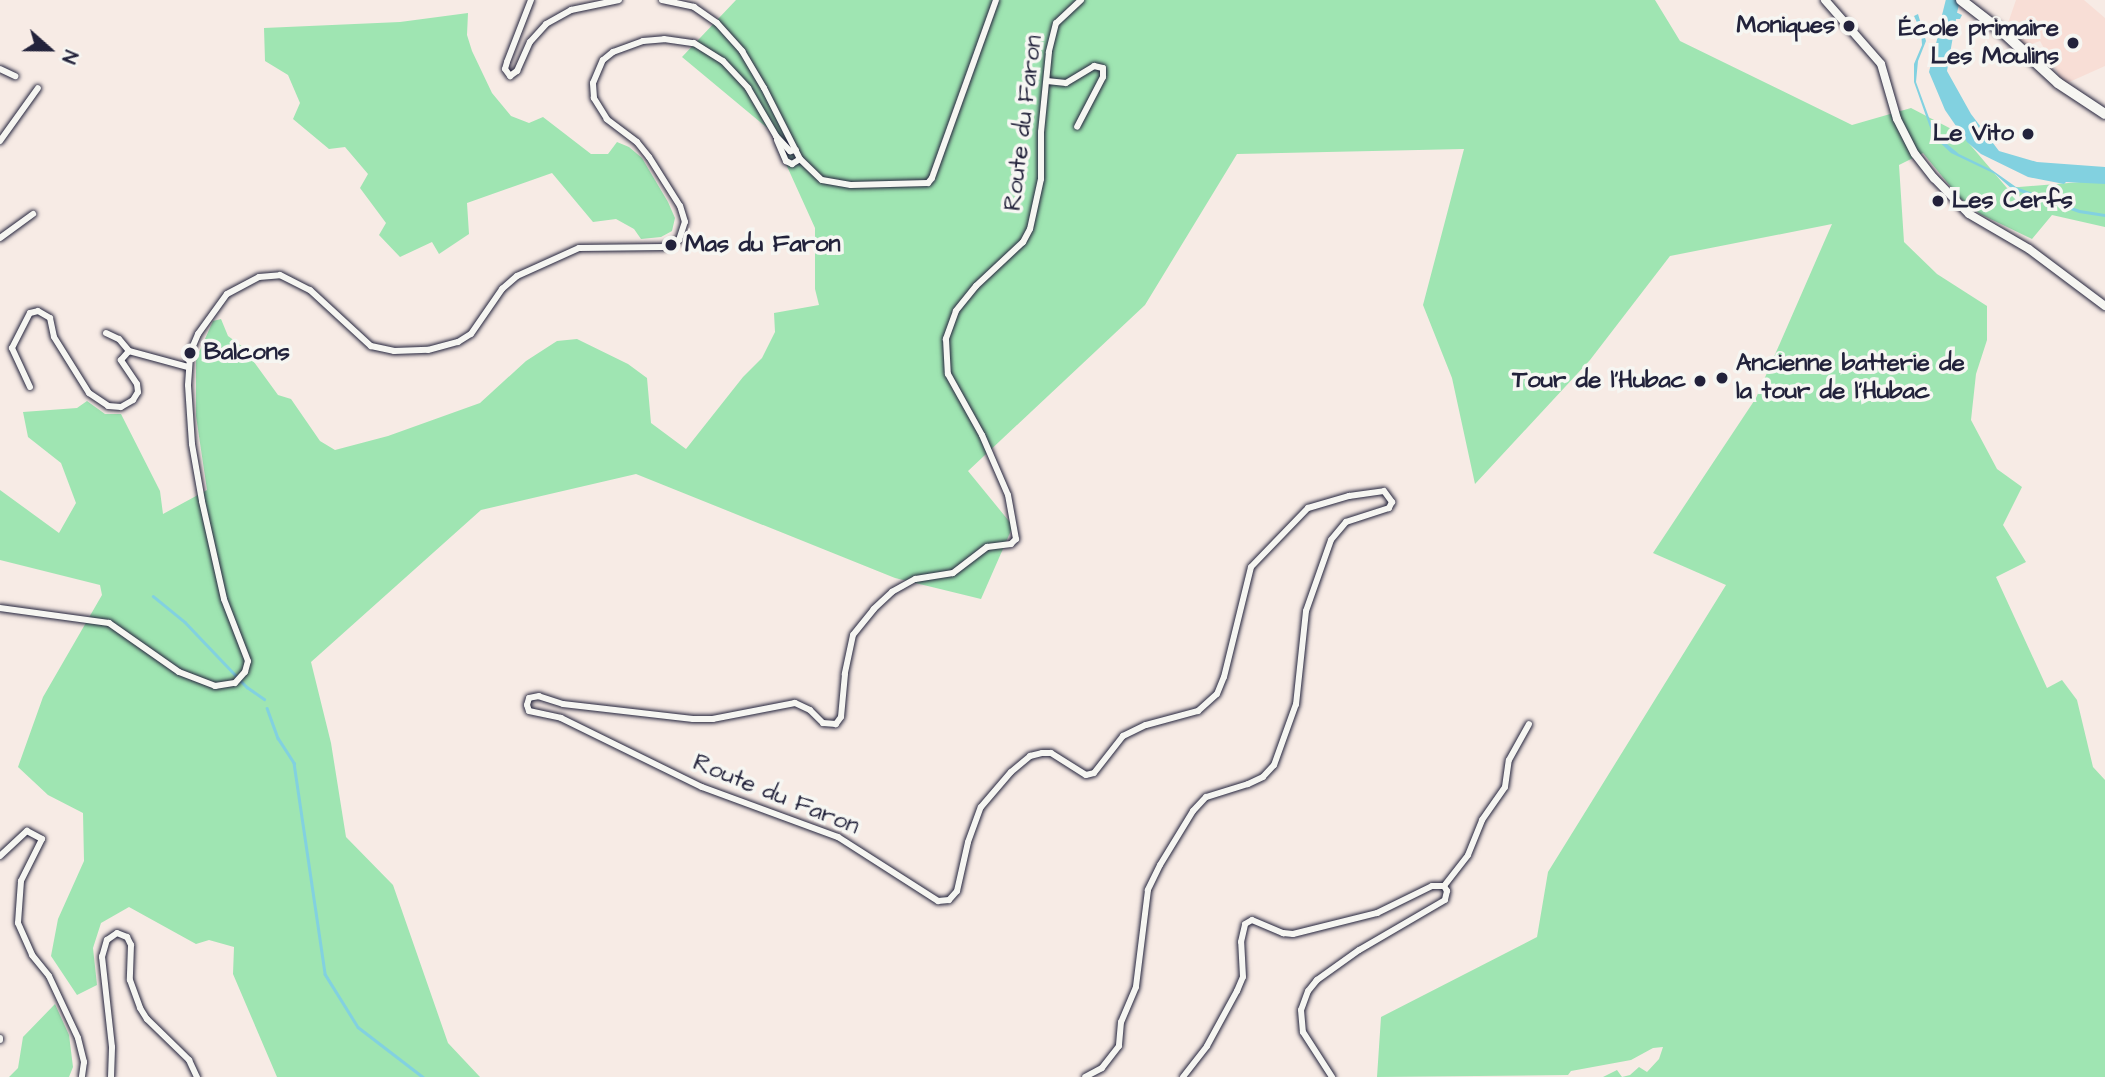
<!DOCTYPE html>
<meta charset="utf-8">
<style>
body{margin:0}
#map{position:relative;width:2105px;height:1077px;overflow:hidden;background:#f7ebe5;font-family:"Architects Daughter",sans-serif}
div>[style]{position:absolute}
.built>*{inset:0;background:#f8ded6}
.green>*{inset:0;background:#9fe5b2}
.water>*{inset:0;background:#82d1e0}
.stream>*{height:2.5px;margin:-1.25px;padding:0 1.25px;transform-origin:1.25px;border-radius:1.25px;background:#82d1e0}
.river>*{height:14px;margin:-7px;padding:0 7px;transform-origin:7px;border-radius:7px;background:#82d1e0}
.roads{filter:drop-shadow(0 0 2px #22223b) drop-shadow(0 0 2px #22223b)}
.minor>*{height:6px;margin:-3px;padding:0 3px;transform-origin:3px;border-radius:3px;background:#f6f6f2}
.tertiary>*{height:8px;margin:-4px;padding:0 4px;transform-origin:4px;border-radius:4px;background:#f6f6f2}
.primary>*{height:10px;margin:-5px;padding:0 5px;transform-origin:5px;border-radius:5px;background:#f6f6f2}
.dots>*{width:19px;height:19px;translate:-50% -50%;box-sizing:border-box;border:4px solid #f6f6f2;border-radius:50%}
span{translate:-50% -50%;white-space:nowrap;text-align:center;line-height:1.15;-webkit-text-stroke:7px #f6f6f2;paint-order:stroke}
.poi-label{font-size:24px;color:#22223b;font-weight:700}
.right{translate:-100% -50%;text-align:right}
.left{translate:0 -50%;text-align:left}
.street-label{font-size:24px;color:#22223b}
.north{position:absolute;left:14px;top:14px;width:70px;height:70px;-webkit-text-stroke:5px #f6f6f2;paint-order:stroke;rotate:111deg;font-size:19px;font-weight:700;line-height:28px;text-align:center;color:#22223b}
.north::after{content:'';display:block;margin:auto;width:24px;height:32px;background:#22223b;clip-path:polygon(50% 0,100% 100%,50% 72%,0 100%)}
</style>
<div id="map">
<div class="built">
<i style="clip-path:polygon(2016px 0,2084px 0,2105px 18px,2105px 66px,2067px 83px,2060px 77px,2040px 41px,2026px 46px,2007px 26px)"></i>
</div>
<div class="green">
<i style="clip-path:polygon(736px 0,1655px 0,1680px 41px,1852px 125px,1911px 108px,1961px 134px,2007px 188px,2105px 180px,2105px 227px,2052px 215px,2032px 239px,1980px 214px,1959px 197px,1923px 153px,1899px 165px,1904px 242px,1937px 274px,1987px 306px,1987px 340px,1976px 374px,1971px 420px,1997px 469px,2022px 487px,2003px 525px,2026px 562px,1996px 577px,2047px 688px,2062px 680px,2077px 700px,2093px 767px,2105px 780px,2105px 1077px,1603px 1077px,1617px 1070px,1622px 1077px,1630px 1075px,1639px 1067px,1647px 1072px,1659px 1059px,1663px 1047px,1653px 1048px,1631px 1060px,1571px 1071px,1568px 1075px,1377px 1077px,1381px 1017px,1537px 937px,1548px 872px,1726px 585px,1653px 553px,1756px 398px,1832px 224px,1670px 256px,1590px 360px,1475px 484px,1452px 378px,1423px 305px,1464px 149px,1237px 154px,1145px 305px,968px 471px,1013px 526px,981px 599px,895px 578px,636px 474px,481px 510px,311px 662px,331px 743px,346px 837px,393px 885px,448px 1043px,480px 1077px,277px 1077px,233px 974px,234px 947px,209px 940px,196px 944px,129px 907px,101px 923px,93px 948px,97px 985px,77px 995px,51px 956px,58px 919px,84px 861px,83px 813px,48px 795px,18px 767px,43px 697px,102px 595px,100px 585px,0 560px,0 490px,59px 533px,76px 503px,61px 463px,28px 437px,23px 412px,77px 408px,87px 401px,105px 414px,121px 414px,160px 491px,163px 514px,207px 490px,196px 416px,196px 359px,213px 321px,221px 319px,228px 336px,243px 347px,278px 395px,291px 399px,320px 441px,335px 450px,388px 436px,480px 403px,526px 361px,557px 341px,577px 339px,628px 364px,647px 378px,651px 423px,686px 449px,743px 377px,762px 358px,775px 332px,774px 313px,819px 305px,815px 289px,815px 228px,771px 131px,682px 57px)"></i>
<i style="clip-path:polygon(468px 13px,467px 35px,472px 51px,492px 93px,511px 116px,529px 123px,543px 117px,591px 154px,608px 154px,617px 142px,629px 147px,642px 158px,668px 202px,675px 218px,672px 231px,661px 237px,641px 239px,634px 229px,616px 219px,593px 222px,552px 173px,467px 203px,469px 234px,439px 254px,432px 242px,400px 257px,379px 235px,386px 223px,360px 188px,368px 174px,345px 147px,329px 149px,293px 119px,300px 103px,288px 75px,265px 61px,264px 28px,400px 22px)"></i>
<i style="clip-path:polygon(55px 1004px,69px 1035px,73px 1067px,69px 1077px,9px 1077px,18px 1068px,23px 1037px)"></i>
</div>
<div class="water">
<i style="clip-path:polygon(1945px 7px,1962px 15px,1960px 19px,1956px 19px,1947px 71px,1971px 114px,1999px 151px,2037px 162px,2105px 167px,2105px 184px,2066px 182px,2064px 184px,2028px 177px,1981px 154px,1967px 142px,1945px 110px,1929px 72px)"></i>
<i style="clip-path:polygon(1918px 14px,1926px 41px,1918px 61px,1916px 82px,1935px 134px,1959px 154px,1992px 170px,2016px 187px,2080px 210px,2105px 214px,2105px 217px,2079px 213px,2012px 189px,1995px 174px,1951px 153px,1933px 136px,1914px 82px,1914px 64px,1922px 45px,1921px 31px,1914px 16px)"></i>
</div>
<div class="stream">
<i style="left:153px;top:596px;width:41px;rotate:39.1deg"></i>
<i style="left:185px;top:622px;width:90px;rotate:46.4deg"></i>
<i style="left:247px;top:687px;width:21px;rotate:35deg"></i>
<i style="left:267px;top:708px;width:32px;rotate:70deg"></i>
<i style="left:278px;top:738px;width:30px;rotate:57deg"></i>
<i style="left:294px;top:763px;width:213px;rotate:81.6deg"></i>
<i style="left:325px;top:974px;width:62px;rotate:58.1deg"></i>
<i style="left:358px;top:1027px;width:82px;rotate:37.6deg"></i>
</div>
<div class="river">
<i style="left:1946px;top:28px;width:29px;rotate:-76deg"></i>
</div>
<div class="roads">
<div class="minor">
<i style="left:531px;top:0;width:66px;rotate:111.2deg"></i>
<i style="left:507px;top:62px;width:7px;rotate:106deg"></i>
<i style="left:505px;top:69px;width:9px;rotate:54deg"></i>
<i style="left:510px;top:76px;width:9px;rotate:-36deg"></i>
<i style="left:517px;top:71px;width:32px;rotate:-66deg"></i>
<i style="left:530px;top:42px;width:24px;rotate:-48deg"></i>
<i style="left:546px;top:24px;width:29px;rotate:-29deg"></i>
<i style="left:571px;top:10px;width:49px;rotate:-11.8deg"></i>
<i style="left:662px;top:0;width:33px;rotate:12deg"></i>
<i style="left:694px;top:7px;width:28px;rotate:35deg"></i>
<i style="left:717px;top:23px;width:38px;rotate:48deg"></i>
<i style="left:742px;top:51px;width:43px;rotate:59.3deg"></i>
<i style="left:764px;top:88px;width:80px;rotate:63.1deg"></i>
<i style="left:800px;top:159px;width:30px;rotate:44deg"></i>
<i style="left:822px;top:180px;width:29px;rotate:10deg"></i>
<i style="left:851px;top:185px;width:77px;rotate:-1.5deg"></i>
<i style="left:928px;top:183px;width:6px;rotate:-51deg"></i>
<i style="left:932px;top:178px;width:189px;rotate:-70.2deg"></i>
<i style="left:1081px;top:0;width:34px;rotate:137deg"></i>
<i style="left:1056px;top:23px;width:30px;rotate:104deg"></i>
<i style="left:1049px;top:52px;width:80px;rotate:95.7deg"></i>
<i style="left:1041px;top:132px;width:47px;rotate:90deg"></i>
<i style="left:1041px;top:179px;width:51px;rotate:102.4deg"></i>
<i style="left:1030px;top:229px;width:15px;rotate:118deg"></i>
<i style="left:1023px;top:242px;width:64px;rotate:136.9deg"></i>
<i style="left:976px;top:286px;width:32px;rotate:129deg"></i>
<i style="left:956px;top:311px;width:30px;rotate:110deg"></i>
<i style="left:946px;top:339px;width:35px;rotate:87deg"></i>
<i style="left:948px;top:374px;width:70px;rotate:60.9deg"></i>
<i style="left:982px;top:435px;width:65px;rotate:66.6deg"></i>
<i style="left:1008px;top:495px;width:45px;rotate:79.7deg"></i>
<i style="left:1016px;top:539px;width:7px;rotate:135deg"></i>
<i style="left:1011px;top:544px;width:24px;rotate:173deg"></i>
<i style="left:987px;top:547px;width:43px;rotate:142.6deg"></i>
<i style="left:953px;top:573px;width:38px;rotate:171deg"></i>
<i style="left:915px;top:579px;width:26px;rotate:151deg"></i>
<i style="left:892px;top:592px;width:25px;rotate:137deg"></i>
<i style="left:874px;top:609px;width:33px;rotate:129deg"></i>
<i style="left:853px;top:635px;width:40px;rotate:102deg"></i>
<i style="left:845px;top:674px;width:43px;rotate:95.3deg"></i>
<i style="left:841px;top:717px;width:9px;rotate:126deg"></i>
<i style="left:836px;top:724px;width:13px;rotate:-176deg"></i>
<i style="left:823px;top:723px;width:18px;rotate:-135deg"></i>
<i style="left:810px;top:710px;width:17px;rotate:-155deg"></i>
<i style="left:795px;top:703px;width:84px;rotate:169deg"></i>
<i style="left:713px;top:719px;width:20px;rotate:180deg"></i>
<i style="left:693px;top:719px;width:131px;rotate:-173.4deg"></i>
<i style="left:563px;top:704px;width:25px;rotate:-162deg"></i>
<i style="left:539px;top:696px;width:10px;rotate:169deg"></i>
<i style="left:529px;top:698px;width:7px;rotate:106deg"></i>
<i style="left:527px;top:705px;width:6px;rotate:72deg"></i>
<i style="left:529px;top:711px;width:33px;rotate:12deg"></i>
<i style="left:561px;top:718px;width:157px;rotate:26.1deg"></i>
<i style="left:702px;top:787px;width:145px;rotate:20.2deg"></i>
<i style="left:838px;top:837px;width:119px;rotate:32.6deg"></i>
<i style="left:938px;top:901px;width:11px;rotate:-5deg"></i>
<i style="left:949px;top:900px;width:12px;rotate:-48deg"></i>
<i style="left:957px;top:891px;width:50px;rotate:-77.3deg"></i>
<i style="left:968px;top:842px;width:37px;rotate:-70deg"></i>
<i style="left:981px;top:807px;width:46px;rotate:-49.4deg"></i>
<i style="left:1011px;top:772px;width:25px;rotate:-40deg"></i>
<i style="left:1030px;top:756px;width:12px;rotate:-14deg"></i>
<i style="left:1042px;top:753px;width:9px"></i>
<i style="left:1051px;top:753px;width:41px;rotate:32.2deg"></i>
<i style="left:1086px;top:775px;width:8px;rotate:-14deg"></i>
<i style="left:1094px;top:773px;width:47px;rotate:-51.9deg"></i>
<i style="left:1123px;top:736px;width:25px;rotate:-26deg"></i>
<i style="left:1146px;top:725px;width:54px;rotate:-15.1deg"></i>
<i style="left:1198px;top:711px;width:25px;rotate:-42deg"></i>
<i style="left:1217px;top:694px;width:18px;rotate:-68deg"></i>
<i style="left:1224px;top:677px;width:113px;rotate:-76.2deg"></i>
<i style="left:1251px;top:567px;width:82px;rotate:-46deg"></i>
<i style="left:1308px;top:508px;width:43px;rotate:-16.3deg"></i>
<i style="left:1349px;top:496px;width:35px;rotate:-8deg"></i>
<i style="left:1384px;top:491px;width:14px;rotate:54deg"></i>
<i style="left:1392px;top:502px;width:7px;rotate:117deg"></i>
<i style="left:1389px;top:508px;width:45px;rotate:162deg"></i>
<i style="left:1346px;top:522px;width:23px;rotate:130deg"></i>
<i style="left:1331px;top:540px;width:75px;rotate:109.4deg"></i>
<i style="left:1306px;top:611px;width:94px;rotate:96.1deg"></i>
<i style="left:1296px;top:704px;width:65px;rotate:109.8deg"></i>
<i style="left:1274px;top:765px;width:16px;rotate:133deg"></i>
<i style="left:1263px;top:777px;width:17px;rotate:155deg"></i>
<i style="left:1248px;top:784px;width:44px;rotate:162.8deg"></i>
<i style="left:1206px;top:797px;width:19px;rotate:133deg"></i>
<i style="left:1193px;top:811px;width:63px;rotate:121.4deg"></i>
<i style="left:1160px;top:865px;width:28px;rotate:116deg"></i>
<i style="left:1148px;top:890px;width:98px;rotate:97.1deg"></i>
<i style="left:1136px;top:987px;width:38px;rotate:113deg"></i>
<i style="left:1121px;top:1022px;width:24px;rotate:95deg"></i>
<i style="left:1119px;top:1046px;width:28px;rotate:128deg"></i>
<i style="left:1102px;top:1068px;width:19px;rotate:152deg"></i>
<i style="left:0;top:69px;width:17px;rotate:25deg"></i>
<i style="left:1047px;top:81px;width:19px;rotate:6deg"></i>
<i style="left:1066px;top:83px;width:33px;rotate:-31deg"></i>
<i style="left:1094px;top:66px;width:9px;rotate:13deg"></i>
<i style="left:1103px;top:68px;width:9px;rotate:90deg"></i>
<i style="left:1103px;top:77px;width:56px;rotate:117.5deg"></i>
<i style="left:777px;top:140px;width:23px;rotate:67deg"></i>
<i style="left:786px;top:161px;width:7px;rotate:27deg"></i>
<i style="left:792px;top:164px;width:9px;rotate:-32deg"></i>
<i style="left:0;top:141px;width:65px;rotate:-54.4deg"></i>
<i style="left:0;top:238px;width:41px;rotate:-36deg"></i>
<i style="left:106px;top:333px;width:14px;rotate:25deg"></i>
<i style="left:119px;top:339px;width:16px;rotate:50deg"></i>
<i style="left:129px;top:351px;width:61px;rotate:15.2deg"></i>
<i style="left:30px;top:387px;width:43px;rotate:-114.8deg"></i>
<i style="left:12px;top:348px;width:39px;rotate:-63deg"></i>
<i style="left:30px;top:313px;width:8px;rotate:-14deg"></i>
<i style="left:38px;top:311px;width:14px;rotate:30deg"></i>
<i style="left:50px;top:318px;width:19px;rotate:78deg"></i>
<i style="left:54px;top:337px;width:66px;rotate:58deg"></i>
<i style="left:89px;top:393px;width:23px;rotate:34deg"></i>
<i style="left:108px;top:406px;width:13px;rotate:4deg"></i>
<i style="left:121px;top:407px;width:14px;rotate:-30deg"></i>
<i style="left:133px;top:400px;width:9px;rotate:-58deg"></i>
<i style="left:138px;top:392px;width:8px;rotate:-97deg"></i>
<i style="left:137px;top:384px;width:29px;rotate:-124deg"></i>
<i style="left:121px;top:360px;width:12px;rotate:-48deg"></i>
<i style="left:0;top:608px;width:110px;rotate:7.8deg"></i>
<i style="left:109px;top:623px;width:85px;rotate:35deg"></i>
<i style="left:179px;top:672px;width:39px;rotate:21deg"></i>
<i style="left:215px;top:686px;width:20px;rotate:-9deg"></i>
<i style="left:235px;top:683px;width:15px;rotate:-48deg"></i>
<i style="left:245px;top:672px;width:11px;rotate:-75deg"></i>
<i style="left:248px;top:661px;width:66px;rotate:-111.2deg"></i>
<i style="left:224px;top:599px;width:100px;rotate:-102.7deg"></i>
<i style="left:202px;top:501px;width:58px;rotate:-100deg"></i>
<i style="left:192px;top:444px;width:59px;rotate:-93.9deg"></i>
<i style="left:188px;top:385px;width:32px;rotate:-86deg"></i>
<i style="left:190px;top:353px;width:21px;rotate:-67deg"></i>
<i style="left:198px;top:334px;width:49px;rotate:-54.1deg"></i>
<i style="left:227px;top:294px;width:36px;rotate:-28deg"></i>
<i style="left:259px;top:277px;width:21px;rotate:-5deg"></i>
<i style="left:280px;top:275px;width:34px;rotate:27deg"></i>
<i style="left:310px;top:290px;width:83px;rotate:42.6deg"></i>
<i style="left:371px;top:346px;width:24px;rotate:12deg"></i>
<i style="left:394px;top:351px;width:34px;rotate:-2deg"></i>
<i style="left:428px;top:350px;width:31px;rotate:-15deg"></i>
<i style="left:458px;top:342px;width:15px;rotate:-32deg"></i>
<i style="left:471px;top:334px;width:55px;rotate:-55.4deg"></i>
<i style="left:502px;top:289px;width:20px;rotate:-41deg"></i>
<i style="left:517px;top:276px;width:68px;rotate:-24.3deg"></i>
<i style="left:579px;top:248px;width:85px;rotate:-0.7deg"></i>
<i style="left:664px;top:247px;width:17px;rotate:-25deg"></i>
<i style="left:679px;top:240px;width:19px;rotate:-72deg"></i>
<i style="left:685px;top:222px;width:17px;rotate:-107deg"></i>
<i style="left:680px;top:206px;width:58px;rotate:-122.3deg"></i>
<i style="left:649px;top:157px;width:19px;rotate:-129deg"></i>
<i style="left:637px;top:142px;width:38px;rotate:-143deg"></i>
<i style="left:607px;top:119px;width:25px;rotate:-122deg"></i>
<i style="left:594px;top:98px;width:15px;rotate:-94deg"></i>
<i style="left:593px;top:83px;width:25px;rotate:-67deg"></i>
<i style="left:603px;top:60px;width:13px;rotate:-39deg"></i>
<i style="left:613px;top:52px;width:32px;rotate:-20deg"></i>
<i style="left:643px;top:41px;width:21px;rotate:-5deg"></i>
<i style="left:664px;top:39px;width:30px;rotate:8deg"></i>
<i style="left:694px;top:43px;width:34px;rotate:32deg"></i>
<i style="left:723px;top:61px;width:37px;rotate:47deg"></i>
<i style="left:748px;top:88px;width:56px;rotate:59.7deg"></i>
<i style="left:776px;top:136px;width:21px;rotate:47deg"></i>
<i style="left:790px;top:151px;width:6px;rotate:-9deg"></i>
<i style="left:0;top:856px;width:37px;rotate:-43deg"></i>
<i style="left:27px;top:831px;width:17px;rotate:28deg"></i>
<i style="left:42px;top:839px;width:47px;rotate:116.6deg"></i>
<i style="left:21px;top:881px;width:42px;rotate:94.1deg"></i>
<i style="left:18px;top:923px;width:35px;rotate:66deg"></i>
<i style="left:32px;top:955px;width:27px;rotate:51deg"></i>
<i style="left:49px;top:976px;width:68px;rotate:64.9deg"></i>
<i style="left:78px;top:1038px;width:25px;rotate:76deg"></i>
<i style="left:84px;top:1062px;width:15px;rotate:98deg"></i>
<i style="left:1444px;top:886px;width:39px;rotate:-52deg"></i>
<i style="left:1468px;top:855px;width:38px;rotate:-68deg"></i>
<i style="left:1482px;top:820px;width:40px;rotate:-55.1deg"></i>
<i style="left:1505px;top:787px;width:27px;rotate:-82deg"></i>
<i style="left:1509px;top:760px;width:41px;rotate:-60.9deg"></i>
<i style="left:0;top:1038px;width:2px;rotate:90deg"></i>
<i style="left:111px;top:1077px;width:30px;rotate:-88deg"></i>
<i style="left:112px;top:1047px;width:91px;rotate:-96.3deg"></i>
<i style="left:102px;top:957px;width:18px;rotate:-74deg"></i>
<i style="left:107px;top:940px;width:12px;rotate:-35deg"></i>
<i style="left:117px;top:933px;width:11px;rotate:22deg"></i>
<i style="left:127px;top:937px;width:9px;rotate:63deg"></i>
<i style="left:131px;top:945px;width:35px;rotate:92deg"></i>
<i style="left:130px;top:980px;width:30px;rotate:70deg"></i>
<i style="left:140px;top:1008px;width:13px;rotate:58deg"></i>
<i style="left:147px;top:1019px;width:59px;rotate:44.3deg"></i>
<i style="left:189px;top:1060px;width:19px;rotate:65deg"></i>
<i style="left:1183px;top:1077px;width:39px;rotate:-52deg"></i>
<i style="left:1207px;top:1046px;width:63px;rotate:-61.4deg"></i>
<i style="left:1237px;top:991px;width:15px;rotate:-67deg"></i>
<i style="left:1243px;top:977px;width:35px;rotate:-93deg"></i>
<i style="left:1241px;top:942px;width:18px;rotate:-77deg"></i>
<i style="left:1245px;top:924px;width:8px;rotate:-30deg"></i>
<i style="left:1252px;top:920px;width:34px;rotate:23deg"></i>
<i style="left:1283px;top:933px;width:10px;rotate:6deg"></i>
<i style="left:1293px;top:934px;width:87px;rotate:-14deg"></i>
<i style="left:1377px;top:913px;width:61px;rotate:-26.1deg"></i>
<i style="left:1432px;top:886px;width:12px"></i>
<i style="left:1444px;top:886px;width:6px;rotate:59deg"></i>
<i style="left:1447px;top:891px;width:9px;rotate:103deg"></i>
<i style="left:1445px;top:900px;width:99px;rotate:149.8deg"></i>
<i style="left:1359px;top:950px;width:52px;rotate:144.5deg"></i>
<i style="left:1317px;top:980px;width:14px;rotate:129deg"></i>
<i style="left:1308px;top:991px;width:20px;rotate:110deg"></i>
<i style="left:1301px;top:1010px;width:22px;rotate:85deg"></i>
<i style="left:1303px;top:1032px;width:54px;rotate:57.2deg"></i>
</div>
<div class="tertiary">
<i style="left:1825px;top:0;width:85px;rotate:48.8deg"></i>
<i style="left:1881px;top:64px;width:57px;rotate:73.8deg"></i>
<i style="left:1897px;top:119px;width:39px;rotate:63deg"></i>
<i style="left:1915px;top:154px;width:31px;rotate:52deg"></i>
<i style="left:1934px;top:178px;width:50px;rotate:45.8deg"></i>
<i style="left:1969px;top:214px;width:69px;rotate:30.3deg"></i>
<i style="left:2029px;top:249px;width:95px;rotate:36.9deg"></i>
</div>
<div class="primary">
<i style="left:1961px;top:0;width:56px;rotate:37.7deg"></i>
<i style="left:2005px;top:34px;width:72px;rotate:42.8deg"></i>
<i style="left:2058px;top:83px;width:56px;rotate:33.4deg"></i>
</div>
</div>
<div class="dots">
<i style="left:1849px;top:26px;background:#22223b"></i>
<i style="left:2073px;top:43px;background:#22223b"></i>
<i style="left:2028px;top:134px;background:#22223b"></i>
<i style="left:1938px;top:201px;background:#22223b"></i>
<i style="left:671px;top:245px;background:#22223b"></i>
<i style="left:190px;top:353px;background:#22223b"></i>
<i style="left:1722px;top:378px;background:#22223b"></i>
<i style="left:1700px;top:381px;background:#22223b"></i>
</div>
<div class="poi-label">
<span class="right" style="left:1835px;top:26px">Moniques</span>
<span class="right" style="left:2059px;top:43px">École primaire<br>Les Moulins</span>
<span class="right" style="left:2014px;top:134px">Le Vito</span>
<span class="left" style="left:1952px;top:201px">Les Cerfs</span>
<span class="left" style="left:685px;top:245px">Mas du Faron</span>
<span class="left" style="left:204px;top:353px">Balcons</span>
<span class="left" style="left:1736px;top:378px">Ancienne batterie de<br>la tour de l'Hubac</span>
<span class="right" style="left:1686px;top:381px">Tour de l’Hubac</span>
</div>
<div class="street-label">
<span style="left:1024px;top:123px;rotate:-83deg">Route du Faron</span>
<span style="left:776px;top:795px;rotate:22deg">Route du Faron</span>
</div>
<div class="north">N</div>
</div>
